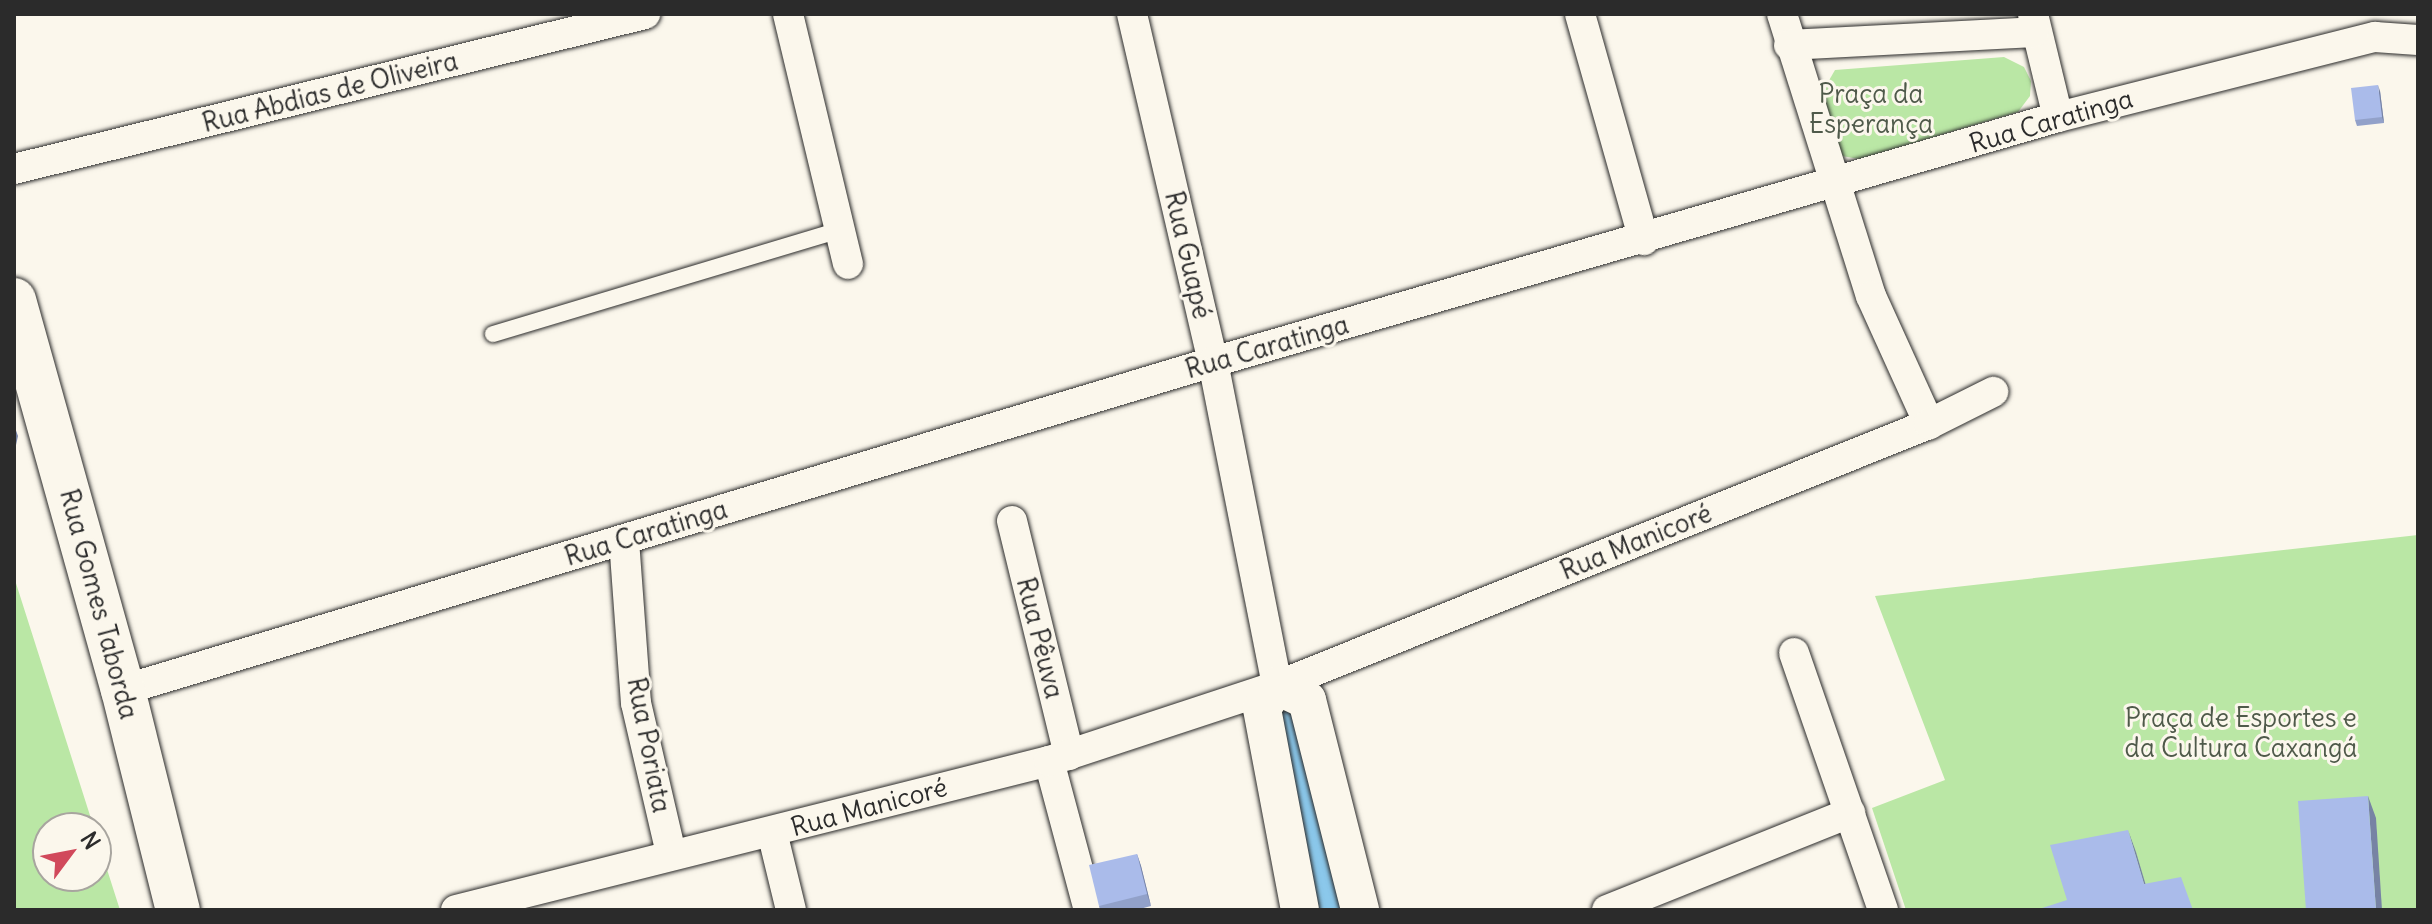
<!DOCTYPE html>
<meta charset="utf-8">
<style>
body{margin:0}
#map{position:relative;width:2432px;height:924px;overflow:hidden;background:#fbf7ec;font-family:Delius,sans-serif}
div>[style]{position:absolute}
.green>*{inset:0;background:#bae7a5}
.canal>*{height:38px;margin:-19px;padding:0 19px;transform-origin:19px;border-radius:19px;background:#8bc8eb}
.roads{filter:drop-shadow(0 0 2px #2b2b2b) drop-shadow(0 0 2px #2b2b2b)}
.service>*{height:16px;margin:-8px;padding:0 8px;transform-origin:8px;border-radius:8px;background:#fbf7ec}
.minor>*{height:30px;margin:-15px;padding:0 15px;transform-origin:15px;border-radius:15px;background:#fbf7ec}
.tertiary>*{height:38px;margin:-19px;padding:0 19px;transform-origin:19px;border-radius:19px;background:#fbf7ec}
.secondary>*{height:44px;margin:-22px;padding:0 22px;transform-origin:22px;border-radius:22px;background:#fbf7ec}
.wall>*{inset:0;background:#92a1c9}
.shaded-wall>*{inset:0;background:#7783a4}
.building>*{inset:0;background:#aabbea}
span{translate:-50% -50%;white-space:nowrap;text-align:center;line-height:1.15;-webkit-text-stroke:6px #fbf7ec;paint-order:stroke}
.street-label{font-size:26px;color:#2b2b2b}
.park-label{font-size:26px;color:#4f5a4a}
.frame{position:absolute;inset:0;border:16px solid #2b2b2b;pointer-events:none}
.north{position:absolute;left:32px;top:812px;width:80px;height:80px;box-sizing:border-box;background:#fbf7ec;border:2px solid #a8a59f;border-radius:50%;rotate:58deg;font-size:22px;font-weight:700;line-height:32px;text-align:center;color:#2b2b2b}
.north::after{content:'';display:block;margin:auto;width:28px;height:36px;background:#d1495b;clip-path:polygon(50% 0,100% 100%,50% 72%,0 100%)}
</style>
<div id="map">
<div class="green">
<i style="clip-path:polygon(2004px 57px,2024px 67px,2031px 81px,2030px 96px,2018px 112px,1859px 159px,1842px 156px,1820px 96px,1835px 70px)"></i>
<i style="clip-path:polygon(2418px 535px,2418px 910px,1906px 910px,1872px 808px,1945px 780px,1875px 596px)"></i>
<i style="clip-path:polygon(14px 577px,94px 828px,48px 828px,48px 876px,96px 876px,96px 835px,120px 910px,14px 910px)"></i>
</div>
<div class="canal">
<i style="left:1289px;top:721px;width:195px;rotate:76.3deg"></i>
</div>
<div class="roads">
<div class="service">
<i style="left:493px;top:334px;width:361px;rotate:-16.7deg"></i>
</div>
<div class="minor">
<i style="left:788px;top:14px;width:257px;rotate:76.5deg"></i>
<i style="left:1132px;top:14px;width:357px;rotate:76.9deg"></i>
<i style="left:1213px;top:362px;width:330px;rotate:78.8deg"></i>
<i style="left:1580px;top:14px;width:235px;rotate:74.2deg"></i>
<i style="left:1782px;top:14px;width:296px;rotate:72.5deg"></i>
<i style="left:1871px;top:296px;width:141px;rotate:65.6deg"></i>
<i style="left:2033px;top:14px;width:106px;rotate:76.4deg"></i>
<i style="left:1789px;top:45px;width:245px;rotate:-3deg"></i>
<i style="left:14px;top:169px;width:650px;rotate:-13.8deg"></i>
<i style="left:1012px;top:521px;width:241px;rotate:76.3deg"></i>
<i style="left:624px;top:540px;width:163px;rotate:85.8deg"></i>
<i style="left:636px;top:703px;width:155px;rotate:76.9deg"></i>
<i style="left:1794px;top:653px;width:272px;rotate:70.9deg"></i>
<i style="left:123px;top:690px;width:1138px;rotate:-16.75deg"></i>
<i style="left:1213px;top:362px;width:880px;rotate:-16.17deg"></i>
<i style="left:2058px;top:117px;width:327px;rotate:-14.2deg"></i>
<i style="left:2375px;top:37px;width:43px;rotate:4deg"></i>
<i style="left:1049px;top:761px;width:154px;rotate:75deg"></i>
<i style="left:772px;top:832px;width:80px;rotate:76.3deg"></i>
<i style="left:456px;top:910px;width:611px;rotate:-14.1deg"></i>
<i style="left:1049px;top:761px;width:240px;rotate:-18.2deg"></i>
<i style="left:1277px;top:686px;width:703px;rotate:-21.89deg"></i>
<i style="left:1929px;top:424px;width:72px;rotate:-26.6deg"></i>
<i style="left:1607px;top:910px;width:262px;rotate:-21.8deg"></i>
</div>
<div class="tertiary">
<i style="left:1300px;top:910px;width:206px;rotate:-100.7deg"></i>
<i style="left:1262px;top:708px;width:27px;rotate:-56deg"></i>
<i style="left:1277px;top:686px;width:33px;rotate:25deg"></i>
<i style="left:1307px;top:700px;width:217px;rotate:75.8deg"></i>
</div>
<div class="secondary">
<i style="left:14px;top:300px;width:405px;rotate:74.4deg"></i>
<i style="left:123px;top:690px;width:227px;rotate:76deg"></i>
</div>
</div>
<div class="wall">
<i style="clip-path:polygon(2380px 91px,2384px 123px,2357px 126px,2355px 120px)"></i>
<i style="clip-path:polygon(1137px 854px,1141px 866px,1151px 906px,1136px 910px,1100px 910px,1099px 906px)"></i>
</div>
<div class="shaded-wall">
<i style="clip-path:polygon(2378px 85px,2380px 91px,2384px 123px,2382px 117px)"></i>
<i style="clip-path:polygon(14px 425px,18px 436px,14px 454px)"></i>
<i style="clip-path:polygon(2368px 796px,2376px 818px,2382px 910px,2376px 910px)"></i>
<i style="clip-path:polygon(2128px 830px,2136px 852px,2152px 906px,2144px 884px)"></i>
<i style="clip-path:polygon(1137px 854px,1141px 866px,1151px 906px,1147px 894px)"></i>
</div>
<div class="building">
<i style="clip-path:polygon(2378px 85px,2382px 117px,2355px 120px,2351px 88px)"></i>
<i style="clip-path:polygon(2368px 796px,2376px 910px,2306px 910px,2298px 801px)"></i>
<i style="clip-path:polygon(2128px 830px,2144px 884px,2181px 877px,2193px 910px,2036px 910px,2067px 900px,2050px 845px)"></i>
<i style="clip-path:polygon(1137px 854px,1147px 894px,1099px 906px,1089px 865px)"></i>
</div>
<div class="street-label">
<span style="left:330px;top:92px;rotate:-14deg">Rua Abdias de Oliveira</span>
<span style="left:2051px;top:121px;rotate:-16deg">Rua Caratinga</span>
<span style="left:1188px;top:255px;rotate:77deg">Rua Guapé</span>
<span style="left:1267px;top:347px;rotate:-16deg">Rua Caratinga</span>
<span style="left:646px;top:533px;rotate:-17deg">Rua Caratinga</span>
<span style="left:1636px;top:542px;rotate:-22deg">Rua Manicoré</span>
<span style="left:99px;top:604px;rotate:75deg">Rua Gomes Taborda</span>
<span style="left:1040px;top:638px;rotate:76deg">Rua Pêuva</span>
<span style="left:649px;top:745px;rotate:79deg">Rua Poriata</span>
<span style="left:869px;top:807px;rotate:-15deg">Rua Manicoré</span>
</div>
<div class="park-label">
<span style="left:1871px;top:109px">Praça da<br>Esperança</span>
<span style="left:2241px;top:733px">Praça de Esportes e<br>da Cultura Caxangá</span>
</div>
<div class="frame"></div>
<div class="north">N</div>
</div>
